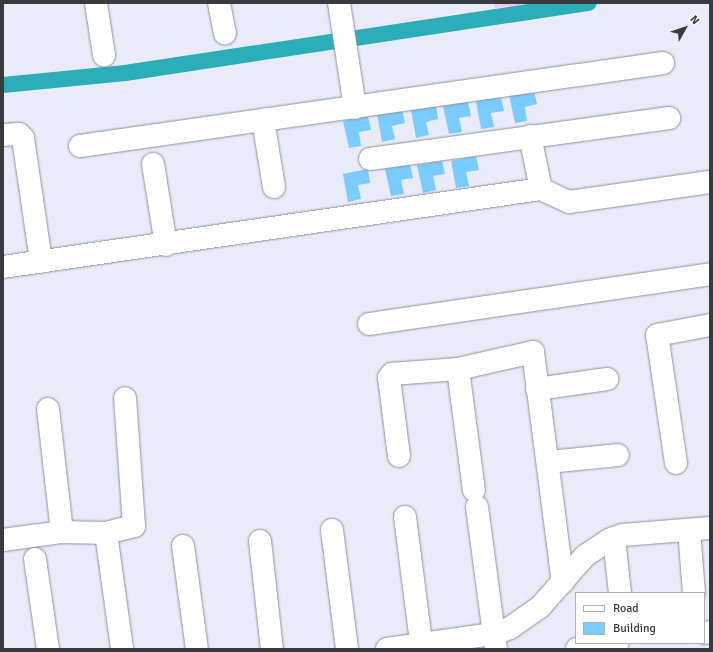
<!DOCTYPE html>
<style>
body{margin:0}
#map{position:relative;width:713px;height:652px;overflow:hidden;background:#e9ecf8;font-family:Signika,sans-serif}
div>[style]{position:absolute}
.green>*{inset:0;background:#f6c6e6}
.canal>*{height:16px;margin:-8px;padding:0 8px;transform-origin:8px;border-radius:8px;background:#2baeba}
.building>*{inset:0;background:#7acbfe}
.roads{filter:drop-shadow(0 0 1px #8e919c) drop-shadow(0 0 1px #8e919c)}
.minor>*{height:22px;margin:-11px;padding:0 11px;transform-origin:11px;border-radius:11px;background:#fff}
span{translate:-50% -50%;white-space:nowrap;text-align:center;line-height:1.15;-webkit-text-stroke:3px #fff;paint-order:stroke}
.frame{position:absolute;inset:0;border:4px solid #393a3f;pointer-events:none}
.legend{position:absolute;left:575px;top:592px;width:130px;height:52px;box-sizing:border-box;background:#fff;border:1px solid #b0b0b2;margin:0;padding:5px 7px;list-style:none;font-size:12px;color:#393a3f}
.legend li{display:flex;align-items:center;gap:8px;height:20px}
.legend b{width:20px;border:1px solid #b0b0b2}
.north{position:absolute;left:665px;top:8px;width:40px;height:40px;-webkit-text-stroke:3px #fff;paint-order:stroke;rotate:50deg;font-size:11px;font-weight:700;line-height:16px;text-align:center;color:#393a3f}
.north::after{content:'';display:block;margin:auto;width:14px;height:18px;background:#393a3f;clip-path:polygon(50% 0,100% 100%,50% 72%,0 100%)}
</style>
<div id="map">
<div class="green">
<i style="clip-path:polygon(494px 3px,537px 3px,495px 8px)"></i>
</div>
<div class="canal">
<i style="left:3px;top:85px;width:123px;rotate:-5.6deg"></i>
<i style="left:125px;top:73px;width:469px;rotate:-8.6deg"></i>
</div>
<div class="building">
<i style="clip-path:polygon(534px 91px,537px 104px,525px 107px,527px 121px,515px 123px,509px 95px)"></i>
<i style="clip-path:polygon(501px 97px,504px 111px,491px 113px,494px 127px,481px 129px,476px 101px)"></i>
<i style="clip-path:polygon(468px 102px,471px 116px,459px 118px,462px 132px,449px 134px,443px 106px)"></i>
<i style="clip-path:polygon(436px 106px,438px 119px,426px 122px,429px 135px,416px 138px,411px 110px)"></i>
<i style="clip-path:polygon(402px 109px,405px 123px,392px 126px,395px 139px,382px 142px,377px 114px)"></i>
<i style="clip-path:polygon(368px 116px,371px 130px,359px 132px,361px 146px,349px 148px,343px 121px)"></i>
<i style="clip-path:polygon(476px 156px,479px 170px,466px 172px,469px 186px,456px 188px,451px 161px)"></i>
<i style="clip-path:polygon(442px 161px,445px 174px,433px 176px,436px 190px,423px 193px,417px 165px)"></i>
<i style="clip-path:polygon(410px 164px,413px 178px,401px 180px,404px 194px,391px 196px,385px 169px)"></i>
<i style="clip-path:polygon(368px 169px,370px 183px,358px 185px,361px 199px,348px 202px,343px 174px)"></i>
</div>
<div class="roads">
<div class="minor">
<i style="left:96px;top:3px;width:53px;rotate:81.3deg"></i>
<i style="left:219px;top:3px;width:31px;rotate:79deg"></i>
<i style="left:339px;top:3px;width:106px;rotate:81.3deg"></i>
<i style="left:263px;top:120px;width:68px;rotate:80.7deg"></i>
<i style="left:3px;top:135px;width:16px;rotate:-4deg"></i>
<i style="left:19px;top:134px;width:6px;rotate:45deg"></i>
<i style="left:23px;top:138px;width:125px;rotate:81.7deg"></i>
<i style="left:530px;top:136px;width:54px;rotate:78.3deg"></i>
<i style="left:541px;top:189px;width:31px;rotate:25deg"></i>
<i style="left:569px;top:202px;width:142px;rotate:-8.1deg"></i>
<i style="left:80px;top:146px;width:589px;rotate:-8.1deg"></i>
<i style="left:370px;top:159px;width:302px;rotate:-7.8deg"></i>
<i style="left:153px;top:164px;width:82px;rotate:80.9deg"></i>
<i style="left:3px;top:267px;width:544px;rotate:-8.25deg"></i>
<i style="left:369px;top:324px;width:345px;rotate:-8.3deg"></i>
<i style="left:458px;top:369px;width:122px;rotate:82.5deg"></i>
<i style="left:537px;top:389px;width:71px;rotate:-8.1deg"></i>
<i style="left:48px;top:409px;width:124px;rotate:83.5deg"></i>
<i style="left:399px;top:456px;width:79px;rotate:-97.3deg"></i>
<i style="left:389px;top:378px;width:5px;rotate:-53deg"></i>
<i style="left:392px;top:374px;width:66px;rotate:-4.3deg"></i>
<i style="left:458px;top:369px;width:77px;rotate:-12.8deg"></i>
<i style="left:533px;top:352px;width:232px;rotate:82.6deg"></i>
<i style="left:548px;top:462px;width:70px;rotate:-5.7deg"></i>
<i style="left:676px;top:463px;width:129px;rotate:-98.4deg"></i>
<i style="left:657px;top:335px;width:54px;rotate:-10.7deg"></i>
<i style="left:477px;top:507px;width:143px;rotate:82.4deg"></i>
<i style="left:405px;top:517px;width:133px;rotate:82.7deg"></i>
<i style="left:332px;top:530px;width:120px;rotate:82.8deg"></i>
<i style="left:689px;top:530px;width:63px;rotate:85.5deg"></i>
<i style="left:106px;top:533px;width:117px;rotate:82.1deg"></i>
<i style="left:614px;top:538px;width:55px;rotate:83.8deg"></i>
<i style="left:3px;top:540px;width:60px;rotate:-7.7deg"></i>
<i style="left:62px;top:532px;width:44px;rotate:1.3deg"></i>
<i style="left:106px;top:533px;width:29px;rotate:-14deg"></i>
<i style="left:134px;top:526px;width:128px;rotate:-94deg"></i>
<i style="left:260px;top:541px;width:109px;rotate:83.7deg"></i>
<i style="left:183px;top:546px;width:104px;rotate:82.3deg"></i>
<i style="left:35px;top:559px;width:91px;rotate:81.8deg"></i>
<i style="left:704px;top:633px;width:6px;rotate:-9deg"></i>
<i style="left:387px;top:649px;width:107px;rotate:-8.1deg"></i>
<i style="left:493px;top:634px;width:18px;rotate:-19deg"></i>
<i style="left:510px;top:628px;width:37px;rotate:-35deg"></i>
<i style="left:540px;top:607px;width:68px;rotate:-48.6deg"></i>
<i style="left:585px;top:556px;width:29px;rotate:-34deg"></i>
<i style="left:609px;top:540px;width:15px;rotate:-20deg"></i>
<i style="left:623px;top:535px;width:87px;rotate:-4.6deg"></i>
<i style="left:577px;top:649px;width:41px;rotate:-8.3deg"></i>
</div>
</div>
<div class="frame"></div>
<ul class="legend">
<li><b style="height:5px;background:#fff"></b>Road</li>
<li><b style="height:11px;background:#7acbfe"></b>Building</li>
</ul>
<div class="north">N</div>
</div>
